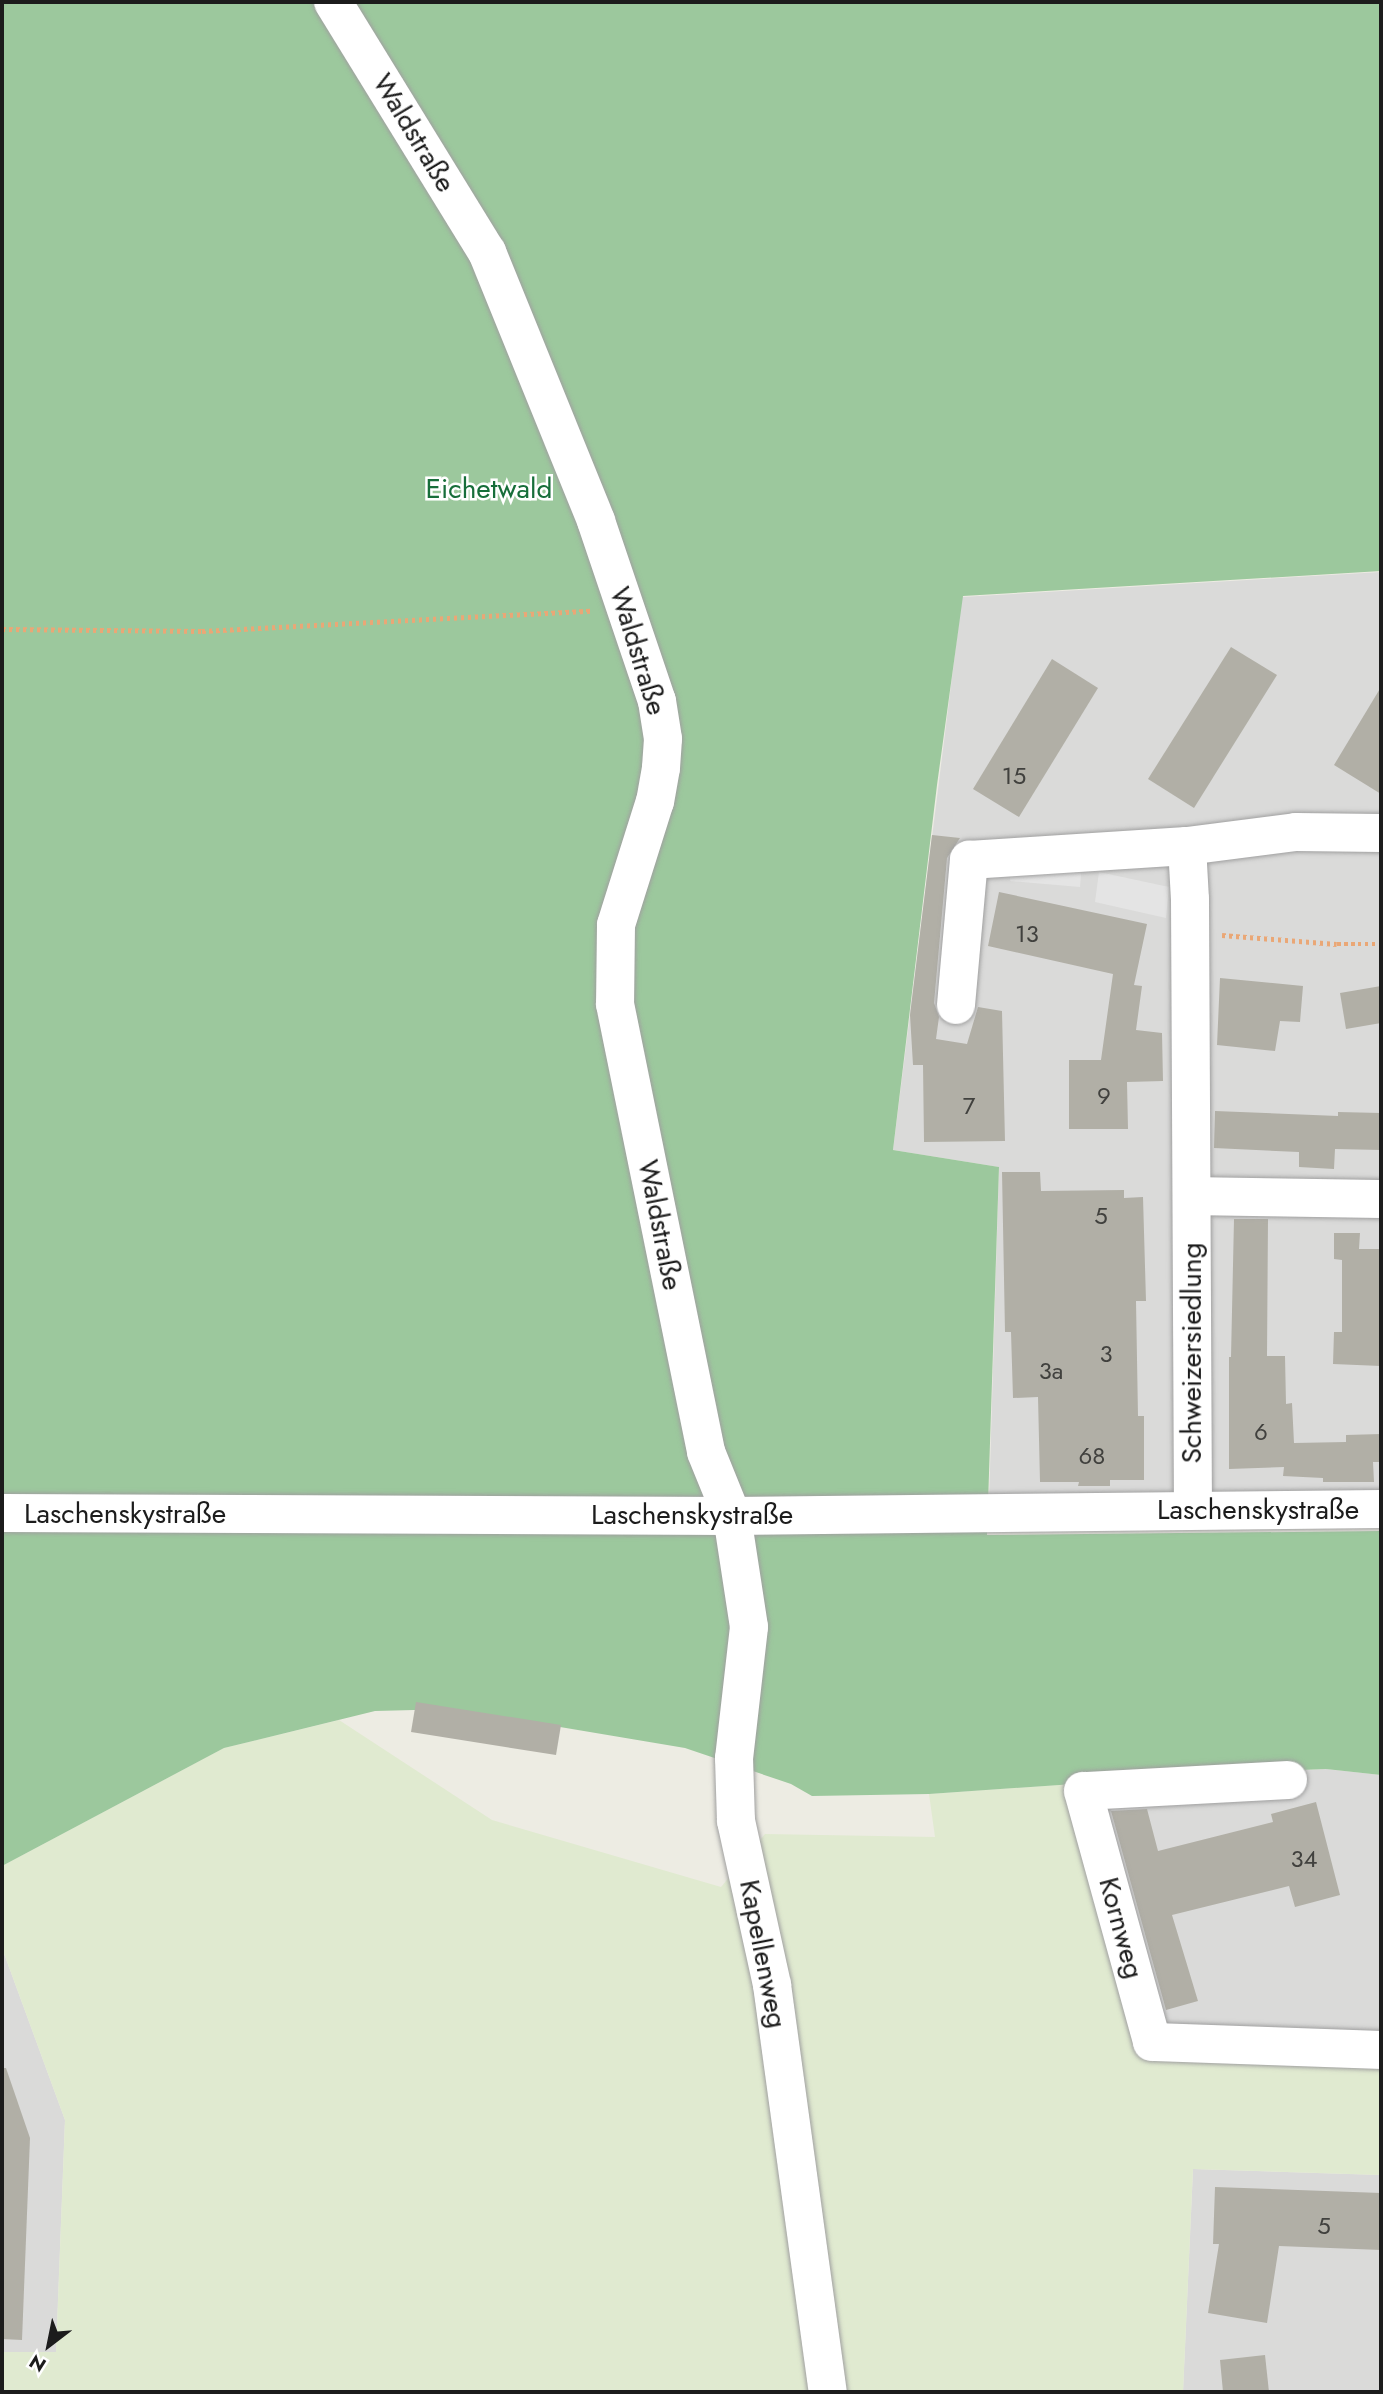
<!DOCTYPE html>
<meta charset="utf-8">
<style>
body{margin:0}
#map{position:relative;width:1383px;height:2394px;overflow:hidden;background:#edece3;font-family:Jost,sans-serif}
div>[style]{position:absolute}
.residential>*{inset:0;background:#dadad9}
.farmland>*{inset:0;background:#e0ead0}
.forest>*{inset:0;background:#9cc89d}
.parking>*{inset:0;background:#e4e4e4}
.building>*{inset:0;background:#b1afa6}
.path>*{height:4.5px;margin-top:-2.25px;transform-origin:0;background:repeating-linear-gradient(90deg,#eaa776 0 3.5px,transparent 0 7px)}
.roads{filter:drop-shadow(0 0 2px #a0a0a0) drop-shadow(0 0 2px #a0a0a0)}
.minor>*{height:38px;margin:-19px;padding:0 19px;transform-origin:19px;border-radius:19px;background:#fff}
span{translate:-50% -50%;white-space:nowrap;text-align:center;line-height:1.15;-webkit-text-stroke:5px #fff;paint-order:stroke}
.number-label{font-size:24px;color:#41413e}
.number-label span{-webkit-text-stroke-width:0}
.street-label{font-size:28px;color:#1c1c1c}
.park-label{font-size:28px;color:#176e3a}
.frame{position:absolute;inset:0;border:4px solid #1c1c1c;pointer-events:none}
.north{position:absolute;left:14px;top:2310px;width:70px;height:70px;-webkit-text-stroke:5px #fff;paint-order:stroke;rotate:212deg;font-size:19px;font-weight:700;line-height:28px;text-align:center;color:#1c1c1c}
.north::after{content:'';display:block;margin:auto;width:24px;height:32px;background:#1c1c1c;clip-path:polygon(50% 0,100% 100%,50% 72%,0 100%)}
</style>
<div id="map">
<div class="residential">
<i style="clip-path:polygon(1381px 572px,1381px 1490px,989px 1502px,999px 1167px,893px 1150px,962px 597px)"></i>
<i style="clip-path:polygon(1326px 1769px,1381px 1775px,1381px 2061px,1149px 2054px,1074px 1784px)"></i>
<i style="clip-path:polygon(2px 1948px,65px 2120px,56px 2352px,2px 2352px)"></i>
<i style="clip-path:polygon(1193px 2169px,1381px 2175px,1381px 2392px,1183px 2392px)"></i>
</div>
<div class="farmland">
<i style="clip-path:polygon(339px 1720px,492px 1820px,721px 1887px,765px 1834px,935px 1837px,929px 1794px,1074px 1784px,1149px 2054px,1381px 2061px,1381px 2175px,1193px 2169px,1183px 2392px,2px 2392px,2px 2352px,56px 2352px,65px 2120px,2px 1948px,2px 1866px,224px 1748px)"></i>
</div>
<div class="forest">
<i style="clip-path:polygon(2px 2px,1381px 2px,1381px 571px,963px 596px,937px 785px,893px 1150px,999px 1167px,987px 1535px,1381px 1531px,1381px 1775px,1326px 1769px,1248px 1772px,929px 1794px,812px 1796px,791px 1784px,685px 1748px,453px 1709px,375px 1711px,224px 1748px,2px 1866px)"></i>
</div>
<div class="parking">
<i style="clip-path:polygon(1011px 857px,1082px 862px,1080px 887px,1010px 881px)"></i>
<i style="clip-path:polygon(1099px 872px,1169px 887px,1166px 918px,1095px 902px)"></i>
</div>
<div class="building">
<i style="clip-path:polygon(1231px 647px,1277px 675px,1194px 808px,1148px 779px)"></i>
<i style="clip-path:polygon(1052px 659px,1098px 688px,1019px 817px,973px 789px)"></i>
<i style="clip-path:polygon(1381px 687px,1381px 794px,1334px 765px)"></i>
<i style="clip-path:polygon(932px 835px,960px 838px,947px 858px,934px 1003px,939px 1017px,936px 1039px,967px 1044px,978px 1007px,1002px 1011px,1005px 1141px,924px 1142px,923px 1065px,913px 1065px,910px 1015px)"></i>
<i style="clip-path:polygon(999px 892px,1147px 924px,1134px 985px,1142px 986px,1136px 1030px,1162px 1033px,1163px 1081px,1127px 1082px,1128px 1129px,1069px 1129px,1069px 1060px,1101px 1060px,1113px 974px,988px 946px)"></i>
<i style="clip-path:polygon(1220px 978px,1303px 986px,1300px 1022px,1280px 1021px,1275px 1051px,1217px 1045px)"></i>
<i style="clip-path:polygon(1381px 986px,1381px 1023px,1346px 1029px,1340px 993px)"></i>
<i style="clip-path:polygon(1215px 1111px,1338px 1116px,1338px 1112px,1381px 1113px,1381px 1150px,1335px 1149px,1334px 1169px,1299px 1167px,1299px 1152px,1214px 1148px)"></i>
<i style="clip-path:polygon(1002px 1172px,1040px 1172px,1041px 1191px,1124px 1190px,1124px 1198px,1143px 1197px,1146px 1301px,1136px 1301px,1138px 1416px,1144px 1416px,1144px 1480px,1110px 1480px,1110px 1486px,1078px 1486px,1079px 1482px,1040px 1482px,1038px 1397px,1013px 1398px,1011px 1332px,1005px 1332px)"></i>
<i style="clip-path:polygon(1234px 1219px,1268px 1219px,1267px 1356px,1285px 1356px,1286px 1404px,1292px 1403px,1294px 1443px,1346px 1442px,1346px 1435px,1381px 1434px,1381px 1462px,1373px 1462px,1374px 1482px,1323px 1482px,1323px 1478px,1283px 1476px,1284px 1467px,1229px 1469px,1229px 1357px,1231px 1357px)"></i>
<i style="clip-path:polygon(1334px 1233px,1360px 1233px,1359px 1249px,1381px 1249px,1381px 1366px,1333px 1364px,1334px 1332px,1342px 1332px,1342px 1260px,1334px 1259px)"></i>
<i style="clip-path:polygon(416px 1702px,561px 1725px,556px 1755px,411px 1732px)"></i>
<i style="clip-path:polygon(1316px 1802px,1340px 1895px,1295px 1907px,1289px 1886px,1172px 1915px,1198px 2001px,1166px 2010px,1111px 1811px,1147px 1809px,1158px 1851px,1273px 1822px,1271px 1814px)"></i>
<i style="clip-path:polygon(2px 2068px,6px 2068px,30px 2138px,22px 2340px,2px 2339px)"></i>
<i style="clip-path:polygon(1215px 2187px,1381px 2193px,1381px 2250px,1279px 2246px,1267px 2323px,1208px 2313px,1219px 2244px,1213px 2244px)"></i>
<i style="clip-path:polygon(1265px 2355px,1269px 2392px,1223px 2392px,1220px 2360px)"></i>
</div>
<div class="path">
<i style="left:2px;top:629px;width:200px;rotate:0.6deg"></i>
<i style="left:202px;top:631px;width:389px;rotate:-3deg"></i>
<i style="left:1222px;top:935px;width:115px;rotate:4.5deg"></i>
<i style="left:1337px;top:944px;width:44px"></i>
</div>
<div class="roads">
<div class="minor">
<i style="left:333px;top:2px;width:294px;rotate:58.4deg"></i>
<i style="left:487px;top:252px;width:290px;rotate:67.9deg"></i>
<i style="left:596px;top:521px;width:190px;rotate:71.3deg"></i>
<i style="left:657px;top:701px;width:38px;rotate:81deg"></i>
<i style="left:663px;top:739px;width:29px;rotate:94deg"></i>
<i style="left:661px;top:768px;width:34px;rotate:100deg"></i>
<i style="left:655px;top:801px;width:130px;rotate:107.5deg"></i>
<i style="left:616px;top:925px;width:79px;rotate:90.7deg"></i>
<i style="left:615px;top:1004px;width:457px;rotate:78.5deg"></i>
<i style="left:706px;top:1452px;width:69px;rotate:67.9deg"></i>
<i style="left:732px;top:1516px;width:112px;rotate:81.3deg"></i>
<i style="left:749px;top:1627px;width:132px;rotate:96.5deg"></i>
<i style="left:734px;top:1758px;width:63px;rotate:88.2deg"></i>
<i style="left:736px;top:1821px;width:168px;rotate:77.6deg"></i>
<i style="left:772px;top:1985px;width:411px;rotate:82.2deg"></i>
<i style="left:1187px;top:846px;width:53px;rotate:86.8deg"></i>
<i style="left:1190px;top:899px;width:611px;rotate:89.72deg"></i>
<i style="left:956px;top:1005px;width:146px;rotate:-84.9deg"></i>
<i style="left:969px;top:860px;width:218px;rotate:-3.7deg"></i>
<i style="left:1187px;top:846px;width:110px;rotate:-7.3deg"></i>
<i style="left:1296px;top:832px;width:85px;rotate:0.7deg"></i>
<i style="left:1192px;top:1196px;width:189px;rotate:0.9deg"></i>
<i style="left:2px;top:1513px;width:730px;rotate:0.24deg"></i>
<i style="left:732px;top:1516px;width:649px;rotate:-0.62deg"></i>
<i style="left:1288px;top:1780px;width:205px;rotate:176.9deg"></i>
<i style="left:1083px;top:1791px;width:260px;rotate:74.6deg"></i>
<i style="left:1152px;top:2042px;width:229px;rotate:2deg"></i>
</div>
</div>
<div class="number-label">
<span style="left:1014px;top:776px">15</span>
<span style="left:1027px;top:934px">13</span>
<span style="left:1104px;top:1096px">9</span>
<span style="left:969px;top:1106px">7</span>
<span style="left:1101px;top:1216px">5</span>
<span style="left:1106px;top:1354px">3</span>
<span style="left:1051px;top:1371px">3a</span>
<span style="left:1261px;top:1432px">6</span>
<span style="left:1092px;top:1456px">68</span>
<span style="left:1304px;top:1859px">34</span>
<span style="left:1324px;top:2226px">5</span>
</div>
<div class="street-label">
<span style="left:414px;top:133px;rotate:59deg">Waldstraße</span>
<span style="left:638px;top:651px;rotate:73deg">Waldstraße</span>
<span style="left:660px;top:1225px;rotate:79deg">Waldstraße</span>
<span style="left:1192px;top:1353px;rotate:-90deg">Schweizersiedlung</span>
<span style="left:1258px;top:1510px">Laschenskystraße</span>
<span style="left:125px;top:1514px">Laschenskystraße</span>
<span style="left:692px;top:1515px">Laschenskystraße</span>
<span style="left:1121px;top:1928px;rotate:75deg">Kornweg</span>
<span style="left:763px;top:1954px;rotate:79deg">Kapellenweg</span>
</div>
<div class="park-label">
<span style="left:489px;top:489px">Eichetwald</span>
</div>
<div class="frame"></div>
<div class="north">N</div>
</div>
